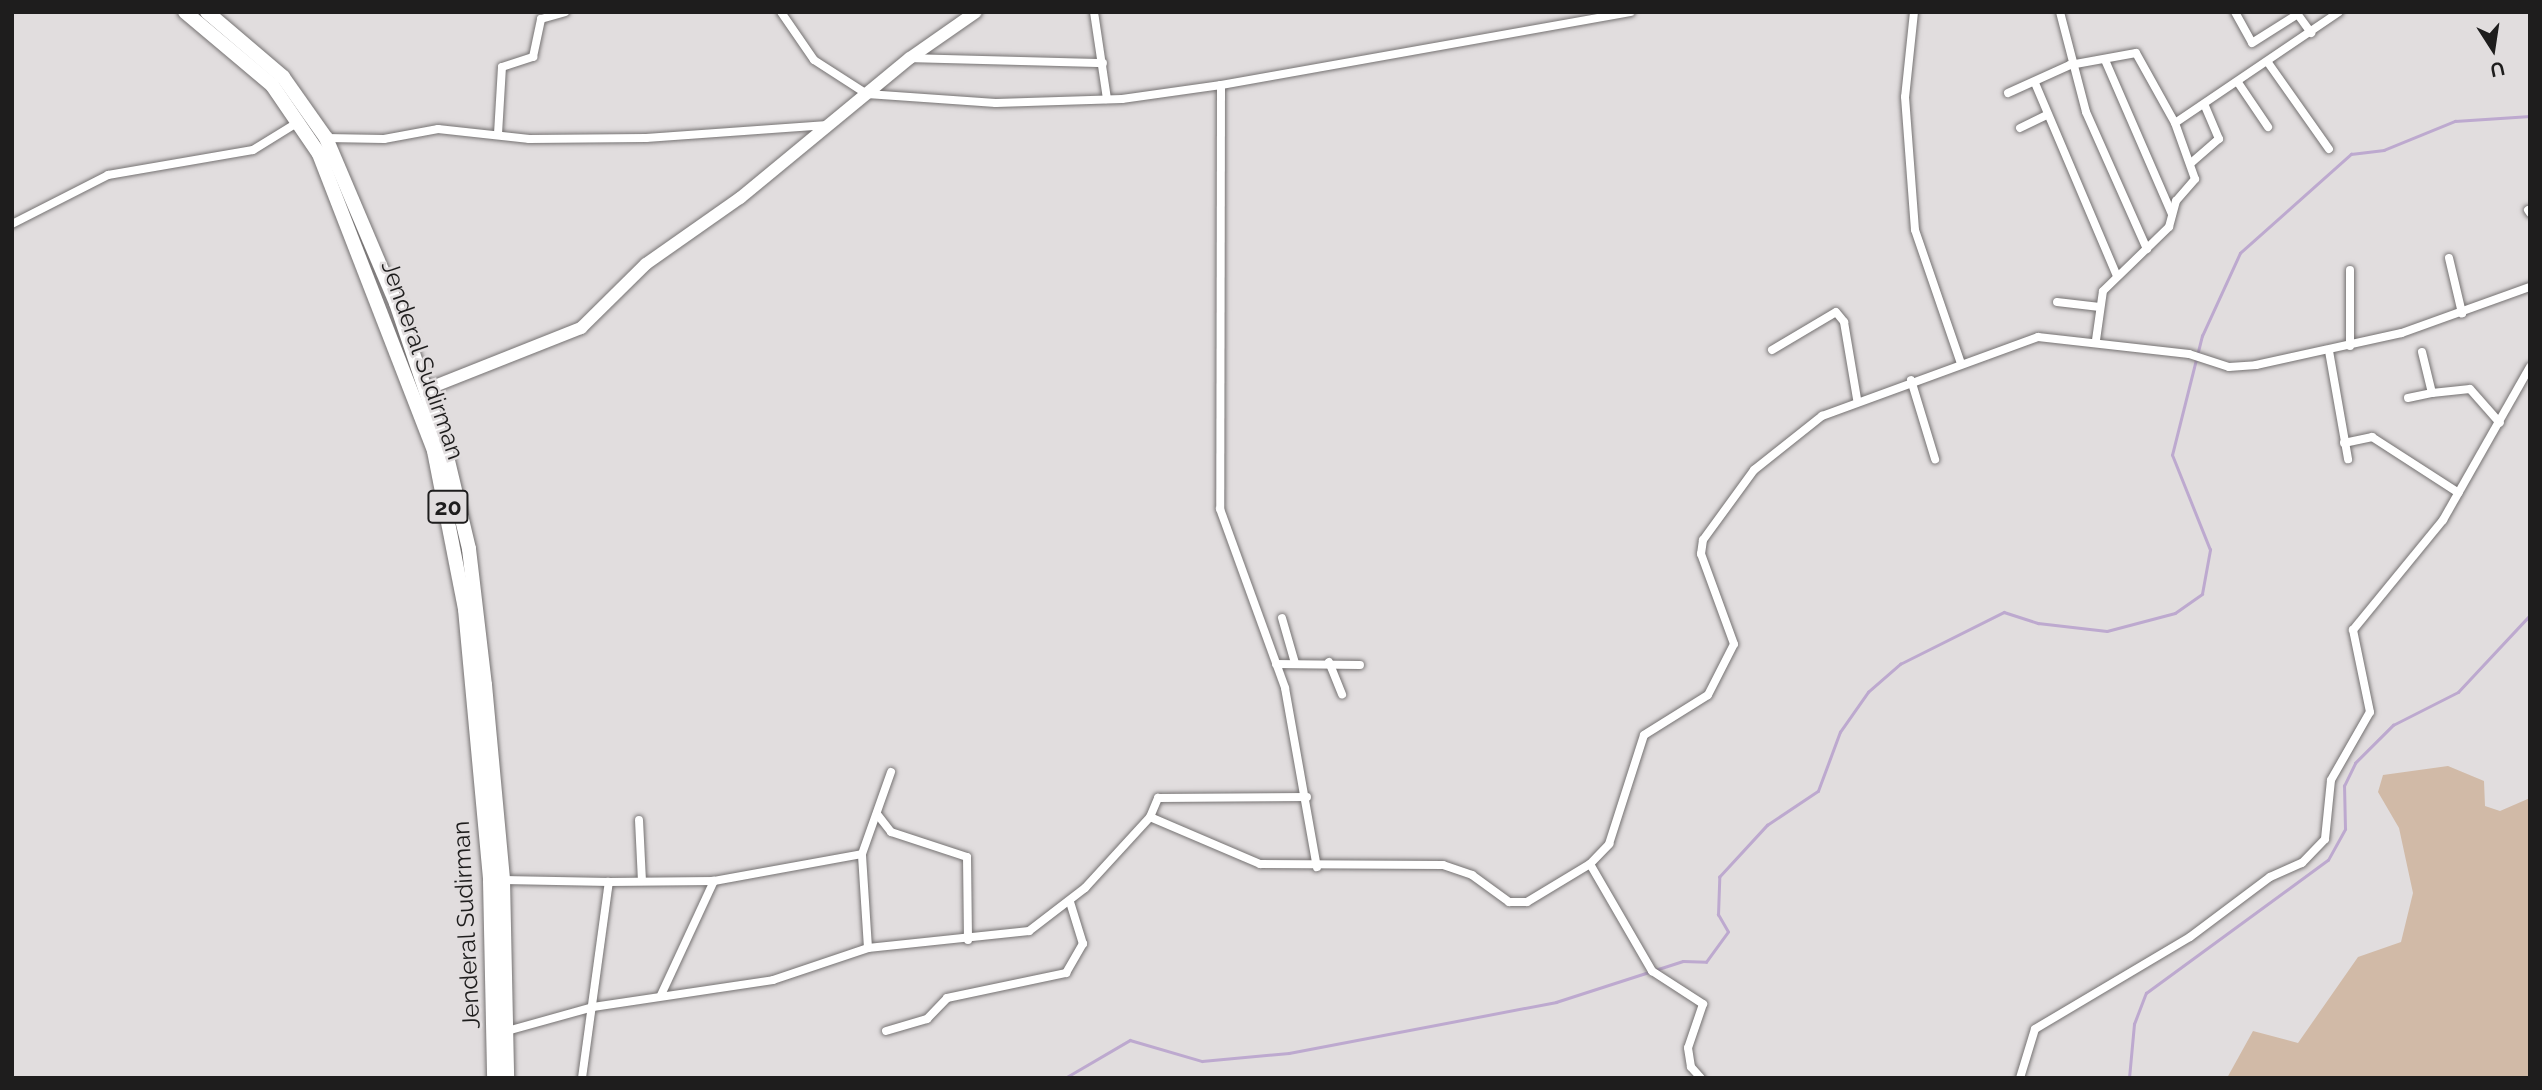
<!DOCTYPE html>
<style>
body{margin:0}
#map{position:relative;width:2542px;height:1090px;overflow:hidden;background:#e1ddde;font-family:Raleway,sans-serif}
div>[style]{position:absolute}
.green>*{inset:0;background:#d1baa7}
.stream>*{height:2.5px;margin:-1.25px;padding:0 1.25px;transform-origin:1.25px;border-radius:1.25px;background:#bda9cf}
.roads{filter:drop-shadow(0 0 2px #757272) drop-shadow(0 0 2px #757272)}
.street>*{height:8px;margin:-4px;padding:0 4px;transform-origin:4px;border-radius:4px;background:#fff}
.secondary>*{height:12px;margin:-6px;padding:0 6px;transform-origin:6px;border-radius:6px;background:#fff}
.highway>*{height:14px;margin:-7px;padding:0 7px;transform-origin:7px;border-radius:7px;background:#fff}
span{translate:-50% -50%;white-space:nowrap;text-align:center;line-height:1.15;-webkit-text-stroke:5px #e1ddde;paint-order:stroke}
.shield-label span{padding:2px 5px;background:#e1ddde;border:2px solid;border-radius:5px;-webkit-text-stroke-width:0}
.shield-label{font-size:23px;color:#1e1d1d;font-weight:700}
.street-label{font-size:24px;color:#1e1d1d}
.frame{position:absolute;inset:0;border:14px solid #1e1d1d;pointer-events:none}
.north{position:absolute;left:2458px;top:14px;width:70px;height:70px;-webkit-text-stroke:5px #e1ddde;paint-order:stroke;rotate:168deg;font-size:19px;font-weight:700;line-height:28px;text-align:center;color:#1e1d1d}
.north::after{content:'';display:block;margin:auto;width:24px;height:32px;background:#1e1d1d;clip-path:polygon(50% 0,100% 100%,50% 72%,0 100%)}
</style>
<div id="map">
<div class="green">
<i style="clip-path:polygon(2448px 766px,2484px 781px,2485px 806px,2500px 811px,2530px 798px,2530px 1078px,2227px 1078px,2253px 1031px,2298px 1043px,2358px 957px,2401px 942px,2413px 893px,2399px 828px,2378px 792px,2383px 775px)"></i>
</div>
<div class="stream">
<i style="left:1065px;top:1078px;width:75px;rotate:-30.3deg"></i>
<i style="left:1130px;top:1040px;width:75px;rotate:16.3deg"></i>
<i style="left:1202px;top:1061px;width:87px;rotate:-5.3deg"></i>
<i style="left:1289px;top:1053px;width:272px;rotate:-10.8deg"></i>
<i style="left:1556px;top:1002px;width:133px;rotate:-17.9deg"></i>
<i style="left:1683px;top:961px;width:23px;rotate:2deg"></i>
<i style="left:1706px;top:962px;width:37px;rotate:-54deg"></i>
<i style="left:1728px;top:932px;width:20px;rotate:-120deg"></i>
<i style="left:1718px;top:915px;width:38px;rotate:-88deg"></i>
<i style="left:1719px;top:877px;width:71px;rotate:-47.3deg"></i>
<i style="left:1767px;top:825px;width:61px;rotate:-33.7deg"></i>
<i style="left:1818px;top:791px;width:63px;rotate:-69.6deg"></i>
<i style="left:1840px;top:732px;width:49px;rotate:-55deg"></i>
<i style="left:1868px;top:692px;width:43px;rotate:-41.2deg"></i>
<i style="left:1900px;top:664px;width:116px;rotate:-26.6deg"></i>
<i style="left:2004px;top:612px;width:36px;rotate:18deg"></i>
<i style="left:2038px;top:623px;width:69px;rotate:6.6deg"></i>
<i style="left:2107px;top:631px;width:70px;rotate:-14.8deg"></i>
<i style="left:2175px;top:613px;width:33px;rotate:-35deg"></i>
<i style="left:2202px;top:594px;width:45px;rotate:-79.7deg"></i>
<i style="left:2210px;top:550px;width:102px;rotate:-111.8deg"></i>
<i style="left:2172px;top:455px;width:123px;rotate:-75.9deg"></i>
<i style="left:2202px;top:336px;width:91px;rotate:-65.4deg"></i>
<i style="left:2240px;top:253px;width:149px;rotate:-41.7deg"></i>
<i style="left:2351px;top:154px;width:33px;rotate:-7deg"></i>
<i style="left:2384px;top:150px;width:77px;rotate:-22.2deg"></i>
<i style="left:2455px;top:121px;width:75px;rotate:-3.8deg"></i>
<i style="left:2129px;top:1078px;width:54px;rotate:-84.7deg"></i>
<i style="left:2134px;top:1024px;width:33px;rotate:-69deg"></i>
<i style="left:2146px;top:993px;width:225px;rotate:-36.2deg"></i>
<i style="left:2328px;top:860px;width:35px;rotate:-61deg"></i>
<i style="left:2345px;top:829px;width:43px;rotate:-91.3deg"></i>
<i style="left:2344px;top:786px;width:25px;rotate:-64deg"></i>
<i style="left:2355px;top:763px;width:54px;rotate:-45deg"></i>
<i style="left:2393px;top:725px;width:73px;rotate:-26.9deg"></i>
<i style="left:2458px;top:692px;width:105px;rotate:-46.9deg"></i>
</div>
<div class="roads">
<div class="street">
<i style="left:781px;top:12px;width:58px;rotate:55.5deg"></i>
<i style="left:814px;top:60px;width:63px;rotate:32.7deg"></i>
<i style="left:867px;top:94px;width:129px;rotate:4deg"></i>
<i style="left:996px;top:103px;width:126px;rotate:-1.8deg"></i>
<i style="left:1122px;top:99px;width:100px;rotate:-8deg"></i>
<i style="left:1221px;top:85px;width:416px;rotate:-10.1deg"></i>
<i style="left:1094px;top:12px;width:88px;rotate:81.5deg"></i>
<i style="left:1914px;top:12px;width:85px;rotate:96deg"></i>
<i style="left:1905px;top:97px;width:133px;rotate:85.7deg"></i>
<i style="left:1915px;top:230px;width:139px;rotate:71deg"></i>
<i style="left:2060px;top:12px;width:103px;rotate:75.4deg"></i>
<i style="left:2086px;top:112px;width:150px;rotate:66deg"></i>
<i style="left:2235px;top:12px;width:35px;rotate:61deg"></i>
<i style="left:2252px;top:43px;width:54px;rotate:-32.2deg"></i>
<i style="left:2296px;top:12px;width:26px;rotate:54deg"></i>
<i style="left:910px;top:58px;width:193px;rotate:1.5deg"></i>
<i style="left:2105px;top:60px;width:168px;rotate:66.5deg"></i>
<i style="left:2269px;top:64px;width:104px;rotate:54.8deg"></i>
<i style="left:2035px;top:83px;width:210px;rotate:67deg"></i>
<i style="left:2239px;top:84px;width:52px;rotate:56deg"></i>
<i style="left:1221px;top:85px;width:424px;rotate:90.1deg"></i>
<i style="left:1220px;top:509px;width:190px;rotate:70deg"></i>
<i style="left:1285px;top:688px;width:182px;rotate:79.9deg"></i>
<i style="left:2008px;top:93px;width:68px;rotate:-24.3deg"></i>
<i style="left:2070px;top:65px;width:67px;rotate:-10.3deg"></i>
<i style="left:2136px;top:53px;width:80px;rotate:60.9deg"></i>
<i style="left:2020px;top:128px;width:30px;rotate:-26deg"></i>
<i style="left:498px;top:134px;width:67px;rotate:-86.6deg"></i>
<i style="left:502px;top:67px;width:33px;rotate:-18deg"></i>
<i style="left:533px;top:57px;width:39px;rotate:-78deg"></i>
<i style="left:541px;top:19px;width:25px;rotate:-16deg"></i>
<i style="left:326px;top:138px;width:58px;rotate:1deg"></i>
<i style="left:384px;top:139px;width:55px;rotate:-10.5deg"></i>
<i style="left:438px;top:129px;width:92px;rotate:6.3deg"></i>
<i style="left:529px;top:139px;width:117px;rotate:-0.5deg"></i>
<i style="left:646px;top:138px;width:182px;rotate:-4.1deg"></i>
<i style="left:2191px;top:163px;width:37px;rotate:-41deg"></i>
<i style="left:2219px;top:139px;width:36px;rotate:-113deg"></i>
<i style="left:2528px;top:210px;width:4px;rotate:56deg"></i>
<i style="left:12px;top:224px;width:108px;rotate:-27deg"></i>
<i style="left:108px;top:175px;width:147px;rotate:-9.8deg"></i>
<i style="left:253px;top:150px;width:55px;rotate:-31.7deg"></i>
<i style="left:2449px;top:258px;width:57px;rotate:76.7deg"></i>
<i style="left:2057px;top:302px;width:43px;rotate:6.6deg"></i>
<i style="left:2096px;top:340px;width:49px;rotate:-81.9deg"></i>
<i style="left:2103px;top:291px;width:92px;rotate:-44.1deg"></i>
<i style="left:2169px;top:227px;width:27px;rotate:-75deg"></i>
<i style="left:2176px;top:201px;width:29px;rotate:-49deg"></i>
<i style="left:2195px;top:179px;width:59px;rotate:-109.7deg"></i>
<i style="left:2175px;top:123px;width:198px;rotate:-34.1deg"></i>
<i style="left:2350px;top:346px;width:76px;rotate:-90deg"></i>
<i style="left:1772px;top:350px;width:74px;rotate:-30.7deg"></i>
<i style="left:1836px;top:312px;width:13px;rotate:51deg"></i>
<i style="left:1844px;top:322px;width:78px;rotate:80.4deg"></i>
<i style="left:2329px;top:351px;width:110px;rotate:80deg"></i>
<i style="left:2422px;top:352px;width:42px;rotate:76.3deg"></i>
<i style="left:2432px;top:393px;width:38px;rotate:-6deg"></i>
<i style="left:2470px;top:389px;width:45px;rotate:48.6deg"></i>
<i style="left:1911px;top:380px;width:83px;rotate:73.1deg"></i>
<i style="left:2408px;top:398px;width:25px;rotate:-12deg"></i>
<i style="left:2344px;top:443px;width:29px;rotate:-12deg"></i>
<i style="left:2372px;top:437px;width:103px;rotate:32.8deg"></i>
<i style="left:1282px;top:618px;width:47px;rotate:73.9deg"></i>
<i style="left:1329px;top:662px;width:35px;rotate:68deg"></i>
<i style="left:1276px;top:664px;width:84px;rotate:0.7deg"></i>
<i style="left:877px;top:814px;width:23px;rotate:52deg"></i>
<i style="left:891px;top:832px;width:80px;rotate:18.2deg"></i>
<i style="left:967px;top:857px;width:83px;rotate:89.3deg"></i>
<i style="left:1150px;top:817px;width:21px;rotate:-67deg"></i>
<i style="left:1158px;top:798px;width:149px;rotate:-0.4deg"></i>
<i style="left:639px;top:820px;width:61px;rotate:87.2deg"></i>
<i style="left:1590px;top:864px;width:124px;rotate:59.9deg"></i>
<i style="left:1652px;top:971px;width:61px;rotate:32.9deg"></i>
<i style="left:1703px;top:1004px;width:46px;rotate:108.8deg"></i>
<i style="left:1688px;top:1048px;width:19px;rotate:81deg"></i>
<i style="left:1691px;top:1067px;width:15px;rotate:48deg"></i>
<i style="left:503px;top:880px;width:106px;rotate:1.1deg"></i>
<i style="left:868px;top:948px;width:94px;rotate:-93.7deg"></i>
<i style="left:862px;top:854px;width:87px;rotate:-70.5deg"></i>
<i style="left:661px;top:995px;width:126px;rotate:-65.1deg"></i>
<i style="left:507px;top:1031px;width:89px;rotate:-15.6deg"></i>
<i style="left:593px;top:1007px;width:182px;rotate:-8.5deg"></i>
<i style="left:773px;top:980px;width:100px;rotate:-18.6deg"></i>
<i style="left:868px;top:948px;width:162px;rotate:-6deg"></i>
<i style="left:1029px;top:931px;width:71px;rotate:-37.5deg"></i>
<i style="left:1085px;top:888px;width:96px;rotate:-47.5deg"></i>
<i style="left:1150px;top:817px;width:120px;rotate:23.1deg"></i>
<i style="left:1260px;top:864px;width:183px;rotate:0.3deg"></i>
<i style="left:1443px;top:865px;width:31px;rotate:19deg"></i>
<i style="left:1472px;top:875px;width:46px;rotate:36.1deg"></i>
<i style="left:1509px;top:902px;width:18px"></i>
<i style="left:1527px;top:902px;width:74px;rotate:-31.1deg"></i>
<i style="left:1590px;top:864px;width:28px;rotate:-46deg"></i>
<i style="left:1609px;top:844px;width:114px;rotate:-72.2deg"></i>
<i style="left:1644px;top:735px;width:75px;rotate:-32deg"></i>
<i style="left:1708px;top:695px;width:57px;rotate:-63deg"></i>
<i style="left:1734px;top:644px;width:96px;rotate:-110.1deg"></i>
<i style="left:1701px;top:554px;width:14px;rotate:-82deg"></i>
<i style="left:1703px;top:540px;width:87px;rotate:-53.9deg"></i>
<i style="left:1754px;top:470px;width:87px;rotate:-38.5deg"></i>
<i style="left:1822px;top:416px;width:230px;rotate:-20.1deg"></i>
<i style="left:2038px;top:337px;width:152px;rotate:6.4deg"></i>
<i style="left:2189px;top:354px;width:42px;rotate:18deg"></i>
<i style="left:2229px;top:367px;width:27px;rotate:-4deg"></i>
<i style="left:2256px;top:365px;width:149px;rotate:-12.4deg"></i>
<i style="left:2402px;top:333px;width:136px;rotate:-19.8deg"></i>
<i style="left:886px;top:1031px;width:43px;rotate:-16.3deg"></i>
<i style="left:927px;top:1019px;width:29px;rotate:-46deg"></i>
<i style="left:947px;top:998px;width:122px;rotate:-11.9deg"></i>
<i style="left:1066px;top:973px;width:34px;rotate:-60deg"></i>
<i style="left:1083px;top:944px;width:44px;rotate:-107.2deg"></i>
<i style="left:582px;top:1078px;width:198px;rotate:-82.2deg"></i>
<i style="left:609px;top:882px;width:105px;rotate:-0.5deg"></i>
<i style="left:714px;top:881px;width:150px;rotate:-10.3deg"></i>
<i style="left:2020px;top:1078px;width:51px;rotate:-73deg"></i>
<i style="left:2035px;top:1029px;width:180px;rotate:-30.7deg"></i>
<i style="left:2190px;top:937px;width:100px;rotate:-36.9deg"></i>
<i style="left:2270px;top:877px;width:35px;rotate:-24deg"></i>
<i style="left:2302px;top:863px;width:33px;rotate:-46deg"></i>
<i style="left:2325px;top:839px;width:59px;rotate:-84.2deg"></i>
<i style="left:2331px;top:780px;width:78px;rotate:-60.2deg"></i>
<i style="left:2370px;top:712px;width:84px;rotate:-101.7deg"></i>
<i style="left:2353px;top:630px;width:142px;rotate:-50.7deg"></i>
<i style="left:2443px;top:520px;width:176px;rotate:-60.4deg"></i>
</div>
<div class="secondary">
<i style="left:427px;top:389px;width:166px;rotate:-21.6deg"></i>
<i style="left:581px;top:328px;width:91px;rotate:-44.6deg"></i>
<i style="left:646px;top:264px;width:115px;rotate:-35.1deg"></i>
<i style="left:740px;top:198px;width:220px;rotate:-39.5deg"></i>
<i style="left:910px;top:58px;width:80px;rotate:-34.9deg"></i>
</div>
<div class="highway">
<i style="left:185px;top:12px;width:114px;rotate:40deg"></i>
<i style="left:272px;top:85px;width:83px;rotate:55.7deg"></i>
<i style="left:319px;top:154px;width:318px;rotate:68.8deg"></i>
<i style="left:434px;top:451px;width:161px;rotate:78.9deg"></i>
<i style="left:465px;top:609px;width:273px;rotate:84.7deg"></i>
<i style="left:490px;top:881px;width:197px;rotate:88.8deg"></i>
<i style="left:207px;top:12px;width:100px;rotate:40.5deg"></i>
<i style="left:283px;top:77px;width:75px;rotate:54.8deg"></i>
<i style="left:326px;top:138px;width:179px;rotate:67deg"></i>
<i style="left:396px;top:303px;width:153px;rotate:71.3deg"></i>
<i style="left:445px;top:448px;width:104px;rotate:76.6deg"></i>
<i style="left:469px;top:549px;width:137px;rotate:83.3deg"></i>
<i style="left:485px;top:685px;width:196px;rotate:84.7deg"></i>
<i style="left:503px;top:880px;width:198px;rotate:88.8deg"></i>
</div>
</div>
<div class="shield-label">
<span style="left:448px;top:507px">20</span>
</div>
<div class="street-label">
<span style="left:423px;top:360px;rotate:71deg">Jenderal Sudirman</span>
<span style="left:466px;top:925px;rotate:-93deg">Jenderal Sudirman</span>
</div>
<div class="frame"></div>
<div class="north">U</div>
</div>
